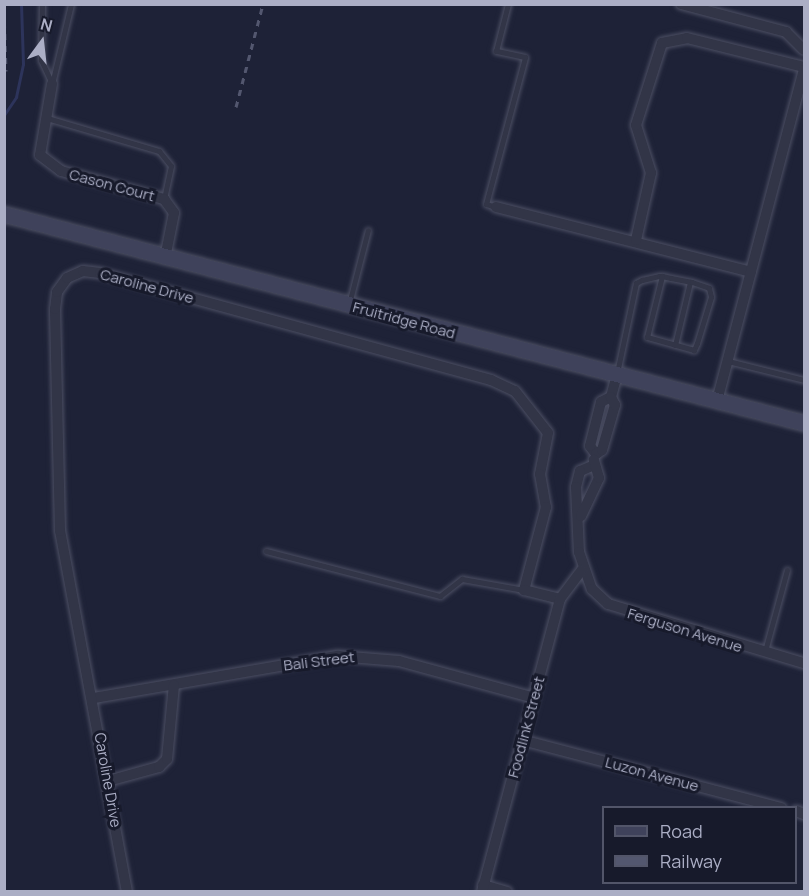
<!DOCTYPE html>
<style>
body{margin:0}
#map{position:relative;width:809px;height:896px;overflow:hidden;background:#1e2237;font-family:Manrope,sans-serif}
div>[style]{position:absolute}
.stream>*{height:3px;margin:-1.5px;padding:0 1.5px;transform-origin:1.5px;border-radius:1.5px;background:#2d345b}
.roads{filter:drop-shadow(0 0 2px #4c4f63) drop-shadow(0 0 2px #4c4f63)}
.service>*{height:5px;margin:-2.5px;padding:0 2.5px;transform-origin:2.5px;border-radius:2.5px;background:#323547}
.minor>*{height:10px;margin:-5px;padding:0 5px;transform-origin:5px;border-radius:5px;background:#323547}
.secondary>*{height:15px;margin:-7.5px;padding:0 7.5px;transform-origin:7.5px;border-radius:7.5px;background:#3f425b}
.rail>*{height:3px;margin-top:-1.5px;transform-origin:0;background:repeating-linear-gradient(90deg,#53576f 0 6px,transparent 0 12px)}
span{translate:-50% -50%;white-space:nowrap;text-align:center;line-height:1.15;-webkit-text-stroke:6px #171a2b;paint-order:stroke}
.street-label{font-size:15px;color:#abaec5}
.frame{position:absolute;inset:0;border:6px solid #abaec5;pointer-events:none}
.legend{position:absolute;left:602px;top:806px;width:195px;height:78px;box-sizing:border-box;background:#171a2b;border:2px solid #525569;margin:0;padding:8px 10px;list-style:none;font-size:18px;color:#abaec5}
.legend li{display:flex;align-items:center;gap:12px;height:30px}
.legend b{width:30px;border:2px solid #525569}
.north{position:absolute;left:12px;top:12px;width:60px;height:60px;-webkit-text-stroke:4px #171a2b;paint-order:stroke;rotate:15deg;font-size:16px;font-weight:700;line-height:24px;text-align:center;color:#abaec5}
.north::after{content:'';display:block;margin:auto;width:21px;height:27px;background:#abaec5;clip-path:polygon(50% 0,100% 100%,50% 72%,0 100%)}
</style>
<div id="map">
<div class="stream">
<i style="left:4px;top:115px;width:22px;rotate:-56deg"></i>
<i style="left:16px;top:97px;width:34px;rotate:-78deg"></i>
<i style="left:23px;top:64px;width:60px;rotate:-91.9deg"></i>
</div>
<div class="roads">
<div class="service">
<i style="left:42px;top:4px;width:56px;rotate:91deg"></i>
<i style="left:41px;top:60px;width:26px;rotate:65deg"></i>
<i style="left:52px;top:84px;width:82px;rotate:-76.6deg"></i>
<i style="left:47px;top:118px;width:117px;rotate:16.4deg"></i>
<i style="left:159px;top:151px;width:19px;rotate:51deg"></i>
<i style="left:171px;top:166px;width:34px;rotate:102deg"></i>
<i style="left:496px;top:207px;width:10px;rotate:-163deg"></i>
<i style="left:486px;top:204px;width:152px;rotate:-75.1deg"></i>
<i style="left:525px;top:57px;width:30px;rotate:-168deg"></i>
<i style="left:496px;top:51px;width:49px;rotate:-75.7deg"></i>
<i style="left:349px;top:304px;width:76px;rotate:-75.6deg"></i>
<i style="left:675px;top:345px;width:65px;rotate:-76.6deg"></i>
<i style="left:728px;top:361px;width:78px;rotate:14deg"></i>
<i style="left:617px;top:373px;width:92px;rotate:-78.1deg"></i>
<i style="left:636px;top:283px;width:7px;rotate:-27deg"></i>
<i style="left:642px;top:280px;width:17px;rotate:-13deg"></i>
<i style="left:659px;top:276px;width:3px"></i>
<i style="left:662px;top:276px;width:9px;rotate:13deg"></i>
<i style="left:671px;top:278px;width:21px;rotate:11deg"></i>
<i style="left:692px;top:282px;width:18px;rotate:19deg"></i>
<i style="left:709px;top:288px;width:9px;rotate:77deg"></i>
<i style="left:711px;top:297px;width:48px;rotate:106.9deg"></i>
<i style="left:697px;top:343px;width:8px;rotate:113deg"></i>
<i style="left:694px;top:350px;width:49px;rotate:-164.5deg"></i>
<i style="left:647px;top:337px;width:63px;rotate:-76.2deg"></i>
<i style="left:266px;top:551px;width:180px;rotate:14.5deg"></i>
<i style="left:440px;top:596px;width:28px;rotate:-38deg"></i>
<i style="left:462px;top:579px;width:63px;rotate:10.1deg"></i>
<i style="left:765px;top:651px;width:84px;rotate:-74.8deg"></i>
</div>
<div class="minor">
<i style="left:681px;top:4px;width:109px;rotate:14.9deg"></i>
<i style="left:786px;top:32px;width:25px;rotate:45deg"></i>
<i style="left:52px;top:84px;width:72px;rotate:99.6deg"></i>
<i style="left:40px;top:155px;width:26px;rotate:37deg"></i>
<i style="left:61px;top:171px;width:107px;rotate:15.2deg"></i>
<i style="left:164px;top:199px;width:17px;rotate:54deg"></i>
<i style="left:174px;top:213px;width:46px;rotate:101.3deg"></i>
<i style="left:496px;top:207px;width:263px;rotate:14.3deg"></i>
<i style="left:636px;top:240px;width:69px;rotate:-77.4deg"></i>
<i style="left:651px;top:173px;width:50px;rotate:-107.4deg"></i>
<i style="left:636px;top:125px;width:86px;rotate:-72.4deg"></i>
<i style="left:662px;top:43px;width:25px;rotate:-11deg"></i>
<i style="left:687px;top:38px;width:121px;rotate:13.9deg"></i>
<i style="left:717px;top:401px;width:342px;rotate:-75.3deg"></i>
<i style="left:596px;top:454px;width:10px;rotate:-127deg"></i>
<i style="left:590px;top:446px;width:45px;rotate:-76deg"></i>
<i style="left:601px;top:402px;width:11px;rotate:-27deg"></i>
<i style="left:611px;top:397px;width:23px;rotate:-75deg"></i>
<i style="left:596px;top:454px;width:7px;rotate:-34deg"></i>
<i style="left:602px;top:450px;width:47px;rotate:-73.9deg"></i>
<i style="left:615px;top:405px;width:9px;rotate:-117deg"></i>
<i style="left:592px;top:466px;width:13px;rotate:157deg"></i>
<i style="left:580px;top:471px;width:16px;rotate:104deg"></i>
<i style="left:576px;top:487px;width:65px;rotate:87.4deg"></i>
<i style="left:579px;top:552px;width:39px;rotate:71deg"></i>
<i style="left:592px;top:589px;width:22px;rotate:43deg"></i>
<i style="left:608px;top:604px;width:205px;rotate:16.8deg"></i>
<i style="left:581px;top:516px;width:42px;rotate:-64.7deg"></i>
<i style="left:599px;top:478px;width:19px;rotate:-106deg"></i>
<i style="left:94px;top:698px;width:248px;rotate:-9.8deg"></i>
<i style="left:338px;top:656px;width:61px;rotate:4.7deg"></i>
<i style="left:399px;top:661px;width:140px;rotate:15.3deg"></i>
<i style="left:522px;top:740px;width:268px;rotate:14.7deg"></i>
<i style="left:108px;top:781px;width:53px;rotate:-15.4deg"></i>
<i style="left:159px;top:767px;width:11px;rotate:-45deg"></i>
<i style="left:167px;top:759px;width:74px;rotate:-84.6deg"></i>
<i style="left:796px;top:811px;width:9px;rotate:21deg"></i>
<i style="left:483px;top:885px;width:25px;rotate:16deg"></i>
<i style="left:127px;top:892px;width:367px;rotate:-100.5deg"></i>
<i style="left:60px;top:531px;width:222px;rotate:-91.3deg"></i>
<i style="left:55px;top:309px;width:17px;rotate:-83deg"></i>
<i style="left:57px;top:292px;width:17px;rotate:-54deg"></i>
<i style="left:67px;top:278px;width:17px;rotate:-24deg"></i>
<i style="left:83px;top:271px;width:17px;rotate:7deg"></i>
<i style="left:100px;top:273px;width:405px;rotate:15.3deg"></i>
<i style="left:491px;top:380px;width:26px;rotate:25deg"></i>
<i style="left:515px;top:391px;width:53px;rotate:51.8deg"></i>
<i style="left:548px;top:433px;width:42px;rotate:101deg"></i>
<i style="left:540px;top:474px;width:34px;rotate:80deg"></i>
<i style="left:546px;top:507px;width:86px;rotate:104.8deg"></i>
<i style="left:524px;top:590px;width:37px;rotate:14deg"></i>
<i style="left:482px;top:892px;width:303px;rotate:-75.1deg"></i>
<i style="left:560px;top:599px;width:36px;rotate:-53deg"></i>
</div>
<div class="secondary">
<i style="left:4px;top:214px;width:827px;rotate:14.64deg"></i>
</div>
</div>
<div class="rail">
<i style="left:4px;top:10px;width:61px;rotate:88.1deg"></i>
<i style="left:236px;top:107px;width:106px;rotate:-75.3deg"></i>
</div>
<div class="street-label">
<span style="left:112px;top:185px;rotate:15deg">Cason Court</span>
<span style="left:147px;top:286px;rotate:15deg">Caroline Drive</span>
<span style="left:404px;top:320px;rotate:15deg">Fruitridge Road</span>
<span style="left:685px;top:630px;rotate:17deg">Ferguson Avenue</span>
<span style="left:319px;top:661px;rotate:-7deg">Bali Street</span>
<span style="left:526px;top:727px;rotate:-75deg">Foodlink Street</span>
<span style="left:652px;top:774px;rotate:15deg">Luzon Avenue</span>
<span style="left:108px;top:780px;rotate:80deg">Caroline Drive</span>
</div>
<div class="frame"></div>
<ul class="legend">
<li><b style="height:8px;background:#3f425b"></b>Road</li>
<li><b style="height:8px;background:#53576f"></b>Railway</li>
</ul>
<div class="north">N</div>
</div>
